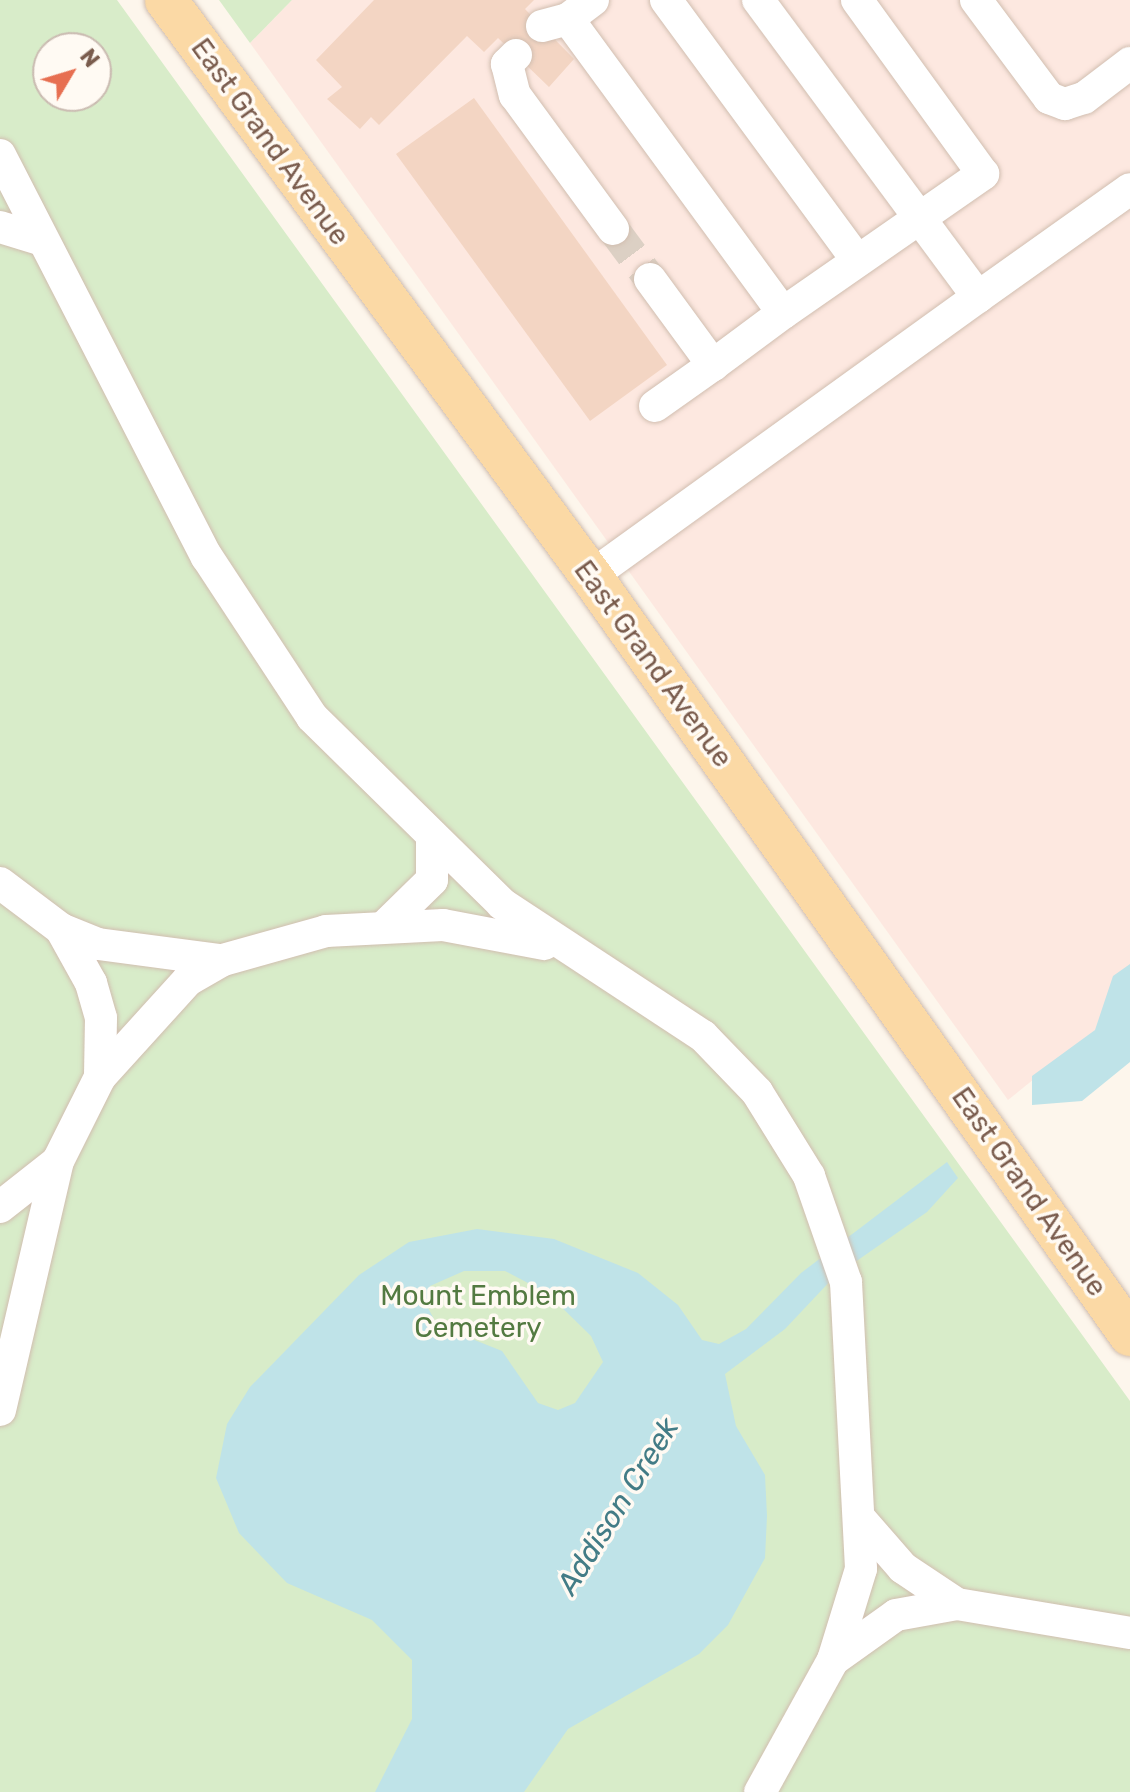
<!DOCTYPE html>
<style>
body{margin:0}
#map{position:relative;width:1130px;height:1792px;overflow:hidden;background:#fdf6ec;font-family:Rubik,sans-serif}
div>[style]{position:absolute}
.commercial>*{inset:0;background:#fde8e0}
.green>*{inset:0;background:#d8ecc9}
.water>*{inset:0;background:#bfe3e8}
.building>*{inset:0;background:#f3d5c3}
.minor-tunnel>*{height:32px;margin-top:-16px;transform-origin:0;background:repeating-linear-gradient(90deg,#dcd0c4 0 32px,transparent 0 48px)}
.roads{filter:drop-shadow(0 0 2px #d1beb0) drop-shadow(0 0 2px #d1beb0)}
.minor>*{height:32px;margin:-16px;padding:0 16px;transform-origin:16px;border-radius:16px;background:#fff}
.major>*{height:42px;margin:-21px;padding:0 21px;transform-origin:21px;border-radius:21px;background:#fbd9a5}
span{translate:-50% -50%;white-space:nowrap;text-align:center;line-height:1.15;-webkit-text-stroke:7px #fffaf3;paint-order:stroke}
.street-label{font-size:28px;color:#7a5c4d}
.park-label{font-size:28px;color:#537a41}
.water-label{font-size:30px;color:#437c86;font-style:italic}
.north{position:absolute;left:32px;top:32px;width:80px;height:80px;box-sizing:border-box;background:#fffaf3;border:2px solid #cabbb1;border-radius:50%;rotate:52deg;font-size:22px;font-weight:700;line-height:32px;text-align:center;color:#7a5c4d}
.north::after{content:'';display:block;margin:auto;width:28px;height:36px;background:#e76f51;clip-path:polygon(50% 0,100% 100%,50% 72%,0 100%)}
</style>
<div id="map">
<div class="commercial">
<i style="clip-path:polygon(292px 0,1130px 0,1130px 1002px,1008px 1100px,250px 43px)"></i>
</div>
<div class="green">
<i style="clip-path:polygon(evenodd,0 0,117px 0,1130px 1401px,1130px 1792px,0 1792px,0 0,48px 48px,96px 48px,96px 96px,48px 96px,48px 48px)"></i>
<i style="clip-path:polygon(219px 0,292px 0,250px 43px)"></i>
</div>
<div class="water">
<i style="clip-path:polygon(1130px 964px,1130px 1062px,1082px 1101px,1032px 1105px,1032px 1076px,1095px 1030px,1113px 976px)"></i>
<i style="clip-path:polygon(evenodd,947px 1162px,958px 1178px,927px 1212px,835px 1276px,785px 1329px,725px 1374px,736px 1426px,765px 1475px,767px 1516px,765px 1558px,728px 1625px,699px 1654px,568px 1729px,524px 1792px,375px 1792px,412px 1719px,412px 1660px,372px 1620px,287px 1583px,239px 1533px,216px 1478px,227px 1424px,250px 1387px,359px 1275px,409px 1242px,477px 1229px,554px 1239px,638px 1273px,678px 1305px,702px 1340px,719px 1344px,746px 1329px,801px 1273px,947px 1162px,464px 1271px,505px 1271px,547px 1293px,591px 1336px,603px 1362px,575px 1403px,558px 1410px,538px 1403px,502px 1351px,437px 1325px,427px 1306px,430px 1286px,464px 1271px)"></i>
</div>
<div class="building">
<i style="clip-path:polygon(374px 0,534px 0,525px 9px,574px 59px,549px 87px,498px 38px,484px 52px,467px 36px,379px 125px,371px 117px,360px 129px,327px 99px,342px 87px,316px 60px)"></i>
<i style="clip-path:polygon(474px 98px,667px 365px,590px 421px,396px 154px)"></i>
</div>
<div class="minor-tunnel">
<i style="left:613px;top:229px;width:62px;rotate:53.5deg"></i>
</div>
<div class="roads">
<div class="minor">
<i style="left:593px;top:0;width:31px;rotate:143deg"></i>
<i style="left:568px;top:19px;width:364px;rotate:53.8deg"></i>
<i style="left:783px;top:313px;width:244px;rotate:-34.8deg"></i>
<i style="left:983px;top:174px;width:215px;rotate:-125.9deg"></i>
<i style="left:666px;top:0;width:323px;rotate:53.7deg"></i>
<i style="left:976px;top:0;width:122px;rotate:53.3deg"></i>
<i style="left:1049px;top:98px;width:17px;rotate:21deg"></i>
<i style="left:1065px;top:104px;width:20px;rotate:-18deg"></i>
<i style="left:1084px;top:98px;width:58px;rotate:-37.3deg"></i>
<i style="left:542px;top:26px;width:27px;rotate:-15deg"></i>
<i style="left:516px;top:55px;width:13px;rotate:135deg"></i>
<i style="left:507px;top:64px;width:32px;rotate:76deg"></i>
<i style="left:515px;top:95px;width:166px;rotate:53.8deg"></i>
<i style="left:0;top:155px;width:452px;rotate:62.8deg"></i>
<i style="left:207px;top:557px;width:191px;rotate:56.7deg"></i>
<i style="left:312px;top:717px;width:267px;rotate:44.5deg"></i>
<i style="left:502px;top:904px;width:240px;rotate:33.3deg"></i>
<i style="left:703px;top:1036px;width:78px;rotate:46deg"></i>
<i style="left:757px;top:1092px;width:99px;rotate:58.2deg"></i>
<i style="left:809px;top:1176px;width:112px;rotate:70.8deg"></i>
<i style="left:846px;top:1282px;width:287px;rotate:87deg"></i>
<i style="left:861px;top:1569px;width:95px;rotate:107.1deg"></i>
<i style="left:833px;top:1660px;width:151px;rotate:118.9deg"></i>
<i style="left:0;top:227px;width:41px;rotate:17.1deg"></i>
<i style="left:650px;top:279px;width:107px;rotate:53.8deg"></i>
<i style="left:713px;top:365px;width:87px;rotate:-36.6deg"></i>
<i style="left:978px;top:297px;width:186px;rotate:-35.4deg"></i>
<i style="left:655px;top:406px;width:71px;rotate:-35.3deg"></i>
<i style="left:591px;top:576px;width:477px;rotate:-35.8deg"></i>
<i style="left:978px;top:297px;width:370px;rotate:-126.5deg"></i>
<i style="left:0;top:883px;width:76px;rotate:37deg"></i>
<i style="left:61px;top:929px;width:40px;rotate:22deg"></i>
<i style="left:98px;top:944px;width:123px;rotate:7.5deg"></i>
<i style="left:386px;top:925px;width:64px;rotate:-44.4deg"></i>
<i style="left:432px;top:880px;width:38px;rotate:-90deg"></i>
<i style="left:61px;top:929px;width:62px;rotate:60.9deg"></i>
<i style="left:91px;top:983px;width:36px;rotate:74deg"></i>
<i style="left:101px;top:1018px;width:59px;rotate:91deg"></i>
<i style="left:0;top:1207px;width:71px;rotate:-38.2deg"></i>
<i style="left:0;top:1410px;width:256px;rotate:-76.9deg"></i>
<i style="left:58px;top:1161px;width:94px;rotate:-63.4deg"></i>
<i style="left:100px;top:1077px;width:131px;rotate:-47.8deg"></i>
<i style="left:188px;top:980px;width:40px;rotate:-29.7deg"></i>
<i style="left:223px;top:960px;width:107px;rotate:-15.7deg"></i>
<i style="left:326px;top:931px;width:117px;rotate:-2.9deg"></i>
<i style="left:443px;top:925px;width:103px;rotate:10.7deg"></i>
<i style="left:862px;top:1521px;width:62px;rotate:48.9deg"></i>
<i style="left:903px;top:1568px;width:65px;rotate:33.7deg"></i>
<i style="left:957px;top:1604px;width:175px;rotate:9.5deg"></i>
<i style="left:833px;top:1660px;width:77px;rotate:-35.5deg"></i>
<i style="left:896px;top:1615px;width:62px;rotate:-10.2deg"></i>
</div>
<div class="major">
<i style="left:166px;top:0;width:716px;rotate:53.58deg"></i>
<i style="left:591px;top:576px;width:931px;rotate:54.62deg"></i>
</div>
</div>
<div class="street-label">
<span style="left:270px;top:142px;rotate:54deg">East Grand Avenue</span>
<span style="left:653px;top:664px;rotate:54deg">East Grand Avenue</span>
<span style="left:1029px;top:1192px;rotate:55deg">East Grand Avenue</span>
</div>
<div class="park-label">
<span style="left:478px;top:1312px">Mount Emblem<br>Cemetery</span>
</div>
<div class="water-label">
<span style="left:618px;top:1506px;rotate:-58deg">Addison Creek</span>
</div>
<div class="north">N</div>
</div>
